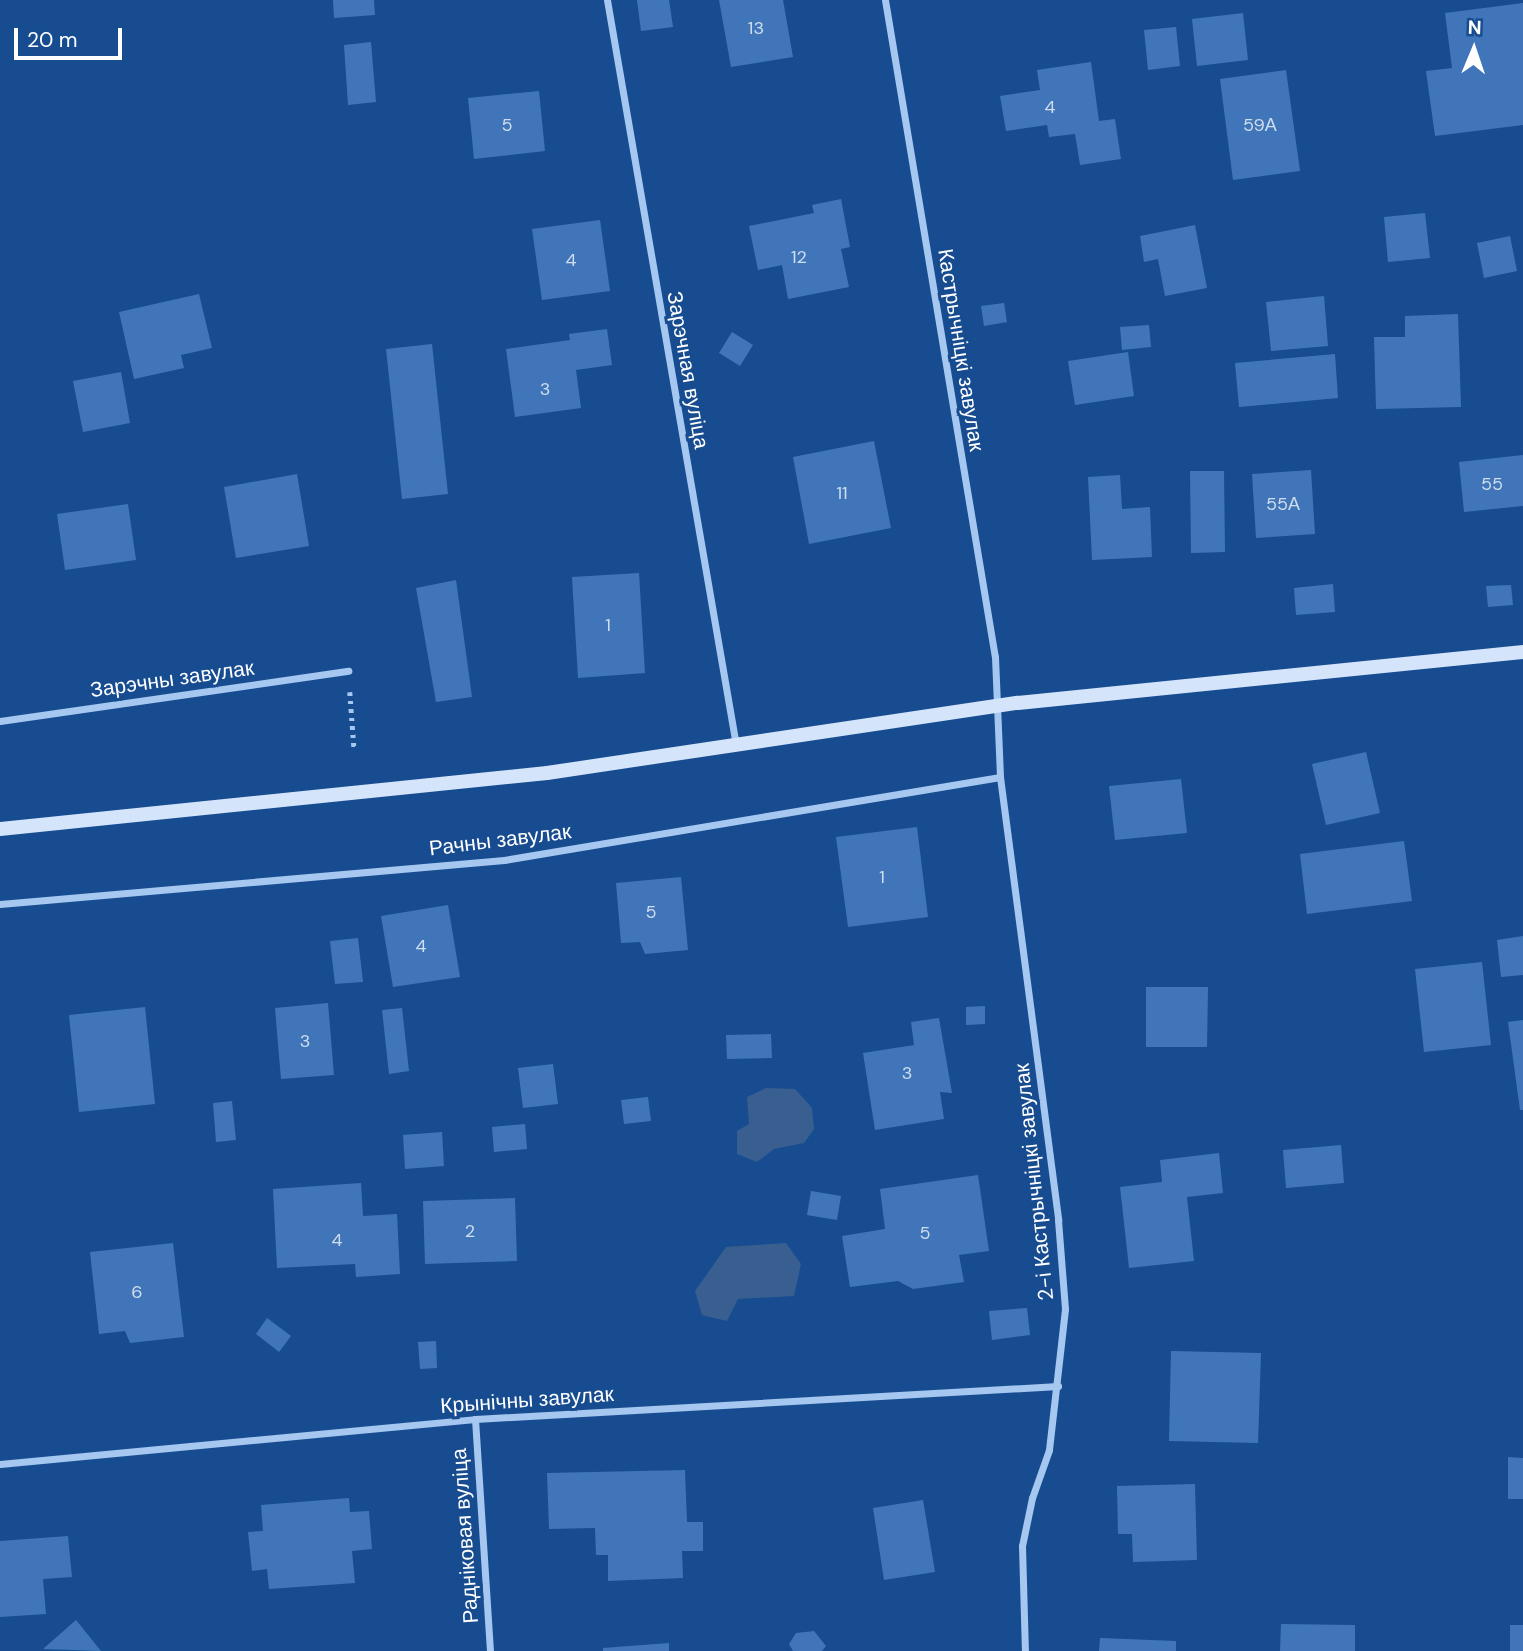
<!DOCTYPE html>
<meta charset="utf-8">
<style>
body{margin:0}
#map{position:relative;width:1523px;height:1651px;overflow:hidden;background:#174c90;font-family:"DM Sans",sans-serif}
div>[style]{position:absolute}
.water>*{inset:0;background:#395f91}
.building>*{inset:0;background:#4076b9}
.path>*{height:4.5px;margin-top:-2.25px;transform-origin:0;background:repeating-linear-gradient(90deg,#a5c7f0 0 3.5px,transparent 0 8.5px)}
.minor>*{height:7px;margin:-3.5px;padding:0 3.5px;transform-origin:3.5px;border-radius:3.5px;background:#a5c7f0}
.secondary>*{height:14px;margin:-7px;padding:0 7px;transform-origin:7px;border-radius:7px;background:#d3e4fb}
span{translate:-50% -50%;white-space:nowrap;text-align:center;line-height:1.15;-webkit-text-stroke:6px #174c90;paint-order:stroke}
.number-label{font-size:18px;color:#cfddee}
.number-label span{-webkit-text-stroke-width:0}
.street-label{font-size:21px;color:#fff}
.north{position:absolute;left:1439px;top:14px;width:70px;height:70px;-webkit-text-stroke:5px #174c90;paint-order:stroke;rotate:2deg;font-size:19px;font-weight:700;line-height:28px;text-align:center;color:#fff}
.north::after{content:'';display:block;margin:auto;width:24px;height:32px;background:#fff;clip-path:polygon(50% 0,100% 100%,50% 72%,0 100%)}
.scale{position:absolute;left:14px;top:28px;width:108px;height:32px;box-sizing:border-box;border:4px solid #fff;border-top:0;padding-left:9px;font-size:21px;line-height:24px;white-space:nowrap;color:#fff;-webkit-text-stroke:5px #174c90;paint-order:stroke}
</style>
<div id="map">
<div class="water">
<i style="clip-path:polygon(766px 1088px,795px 1089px,812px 1108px,814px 1129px,804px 1143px,774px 1149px,757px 1162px,737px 1154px,737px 1131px,749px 1124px,747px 1097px)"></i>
<i style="clip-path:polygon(786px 1243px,801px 1264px,794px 1296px,738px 1299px,727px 1321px,702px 1315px,695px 1291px,726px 1247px)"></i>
</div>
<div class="building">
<i style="clip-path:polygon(333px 0,374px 0,375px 15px,334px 18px)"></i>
<i style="clip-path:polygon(637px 0,669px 0,673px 27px,641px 31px)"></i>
<i style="clip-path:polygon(719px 0,783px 0,793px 57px,731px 67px)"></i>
<i style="clip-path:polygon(1523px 3px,1523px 125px,1435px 136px,1426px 71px,1452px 68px,1445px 13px)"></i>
<i style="clip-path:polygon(1243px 13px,1248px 60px,1197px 66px,1192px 19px)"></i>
<i style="clip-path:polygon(1176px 27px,1180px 66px,1148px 70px,1144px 30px)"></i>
<i style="clip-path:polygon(371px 42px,376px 102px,348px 105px,344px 45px)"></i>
<i style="clip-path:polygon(1091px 62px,1099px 121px,1115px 119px,1121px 159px,1080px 165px,1075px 134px,1049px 137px,1047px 125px,1006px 131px,1000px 96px,1040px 90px,1037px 70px)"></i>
<i style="clip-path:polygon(1286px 70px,1300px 171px,1233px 180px,1220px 79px)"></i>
<i style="clip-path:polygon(539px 91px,545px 151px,474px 159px,468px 98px)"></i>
<i style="clip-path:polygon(841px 199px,850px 247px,841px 249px,849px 287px,788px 299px,782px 265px,758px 270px,749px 226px,814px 213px,812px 205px)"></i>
<i style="clip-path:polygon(1425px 213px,1430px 258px,1388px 262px,1384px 217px)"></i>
<i style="clip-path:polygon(600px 220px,610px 291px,542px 300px,532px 229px)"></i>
<i style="clip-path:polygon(1195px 225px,1207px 288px,1165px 296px,1158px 259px,1144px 262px,1140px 236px)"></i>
<i style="clip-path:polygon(1510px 236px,1517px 271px,1484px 278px,1477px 243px)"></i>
<i style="clip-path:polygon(199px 294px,212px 348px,181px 355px,184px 368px,134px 379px,119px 312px)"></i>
<i style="clip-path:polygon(1324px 296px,1328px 346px,1271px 351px,1266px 302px)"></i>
<i style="clip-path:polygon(1004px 303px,1007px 322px,984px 326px,981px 306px)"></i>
<i style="clip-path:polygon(1458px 314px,1461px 407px,1376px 409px,1374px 337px,1405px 337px,1405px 316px)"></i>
<i style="clip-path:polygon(1149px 325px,1151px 347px,1122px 350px,1120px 327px)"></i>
<i style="clip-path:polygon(607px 329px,612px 365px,576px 370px,581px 408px,515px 417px,506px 349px,570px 340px,569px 334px)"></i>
<i style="clip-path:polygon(732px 332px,753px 345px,740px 366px,719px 353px)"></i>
<i style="clip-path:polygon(432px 344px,448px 494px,402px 499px,386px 349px)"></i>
<i style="clip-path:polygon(1128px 352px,1134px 396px,1075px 405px,1068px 361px)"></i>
<i style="clip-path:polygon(1335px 354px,1338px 398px,1239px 407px,1235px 363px)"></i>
<i style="clip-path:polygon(121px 372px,130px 423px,83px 432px,73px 381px)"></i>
<i style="clip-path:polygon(874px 441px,891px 528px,809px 544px,793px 457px)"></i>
<i style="clip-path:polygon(1523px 455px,1523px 506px,1464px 512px,1459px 462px)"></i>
<i style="clip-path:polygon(1311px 470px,1315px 534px,1256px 538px,1252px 474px)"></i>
<i style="clip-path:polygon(1190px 471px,1224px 471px,1225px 552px,1191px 553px)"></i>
<i style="clip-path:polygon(297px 474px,309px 546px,236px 558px,224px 487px)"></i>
<i style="clip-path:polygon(1120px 475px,1122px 509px,1150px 507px,1152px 557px,1092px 560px,1088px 477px)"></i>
<i style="clip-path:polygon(128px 504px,136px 560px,65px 570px,57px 514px)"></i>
<i style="clip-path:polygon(639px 573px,645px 673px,578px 678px,572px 577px)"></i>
<i style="clip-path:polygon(456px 580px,472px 697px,436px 702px,416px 588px)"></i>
<i style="clip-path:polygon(1333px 584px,1335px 612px,1296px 615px,1294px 588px)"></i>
<i style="clip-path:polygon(1511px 585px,1513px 605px,1488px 607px,1486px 586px)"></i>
<i style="clip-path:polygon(1366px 752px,1380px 813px,1326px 825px,1312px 764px)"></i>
<i style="clip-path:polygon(1181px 779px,1187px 833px,1115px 840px,1109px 786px)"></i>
<i style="clip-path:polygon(917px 827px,928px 917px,848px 927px,836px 837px)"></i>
<i style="clip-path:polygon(1404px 841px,1412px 901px,1307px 914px,1300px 854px)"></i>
<i style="clip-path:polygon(681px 877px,688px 950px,645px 954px,640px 942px,621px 943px,616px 883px)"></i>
<i style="clip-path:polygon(448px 905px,460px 977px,393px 987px,381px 916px)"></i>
<i style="clip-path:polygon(1523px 936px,1523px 975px,1501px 977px,1497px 940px)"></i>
<i style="clip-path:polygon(358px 938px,363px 982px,335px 984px,330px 941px)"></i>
<i style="clip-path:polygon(1482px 962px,1491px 1045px,1424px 1052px,1415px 969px)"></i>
<i style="clip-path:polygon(1146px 987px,1208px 987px,1207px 1047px,1146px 1047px)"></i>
<i style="clip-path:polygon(328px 1003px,334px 1075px,281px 1079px,275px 1008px)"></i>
<i style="clip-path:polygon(985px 1006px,985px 1024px,966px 1025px,966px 1007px)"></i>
<i style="clip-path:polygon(145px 1007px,155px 1104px,79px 1112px,69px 1015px)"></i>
<i style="clip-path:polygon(402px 1008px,409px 1071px,389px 1074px,382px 1010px)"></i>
<i style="clip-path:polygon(939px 1018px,952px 1093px,940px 1092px,944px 1119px,875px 1130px,863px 1053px,914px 1045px,911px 1022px)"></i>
<i style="clip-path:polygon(1523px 1020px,1523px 1110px,1520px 1110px,1508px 1022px)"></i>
<i style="clip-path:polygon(771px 1034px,772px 1058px,727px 1059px,726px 1035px)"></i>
<i style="clip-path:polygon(553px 1064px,558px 1104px,523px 1108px,518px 1068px)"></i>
<i style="clip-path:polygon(648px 1097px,651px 1121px,624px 1124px,621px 1100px)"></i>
<i style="clip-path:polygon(232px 1101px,236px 1140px,216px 1142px,213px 1103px)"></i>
<i style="clip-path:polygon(525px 1124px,527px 1149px,494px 1152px,492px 1127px)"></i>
<i style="clip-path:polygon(442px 1132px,444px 1166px,405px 1169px,403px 1135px)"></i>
<i style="clip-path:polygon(1341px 1145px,1344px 1183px,1286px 1188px,1283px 1150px)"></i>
<i style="clip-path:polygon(1219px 1153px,1223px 1193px,1187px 1197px,1194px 1261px,1129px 1268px,1120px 1187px,1162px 1182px,1160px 1160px)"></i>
<i style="clip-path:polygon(978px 1175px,989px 1251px,959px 1255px,964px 1282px,913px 1289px,898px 1281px,850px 1287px,842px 1236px,885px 1229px,880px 1189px)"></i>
<i style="clip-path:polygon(361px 1183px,363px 1216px,397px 1214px,400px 1274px,356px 1277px,355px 1264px,277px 1268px,273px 1189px)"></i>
<i style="clip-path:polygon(811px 1191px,841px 1196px,837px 1220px,807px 1215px)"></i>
<i style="clip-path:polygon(515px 1198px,517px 1261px,425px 1264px,423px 1201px)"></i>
<i style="clip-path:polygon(173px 1243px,184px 1337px,130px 1343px,125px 1331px,99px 1334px,90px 1252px)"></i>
<i style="clip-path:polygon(1027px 1308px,1030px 1335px,992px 1340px,989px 1311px)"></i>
<i style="clip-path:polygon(267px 1318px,291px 1336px,279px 1352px,256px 1334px)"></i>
<i style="clip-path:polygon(436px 1341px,437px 1368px,420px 1369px,418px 1342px)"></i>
<i style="clip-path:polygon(1171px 1351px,1261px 1353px,1258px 1443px,1169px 1441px)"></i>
<i style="clip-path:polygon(1508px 1457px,1523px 1458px,1523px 1499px,1508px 1499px)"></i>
<i style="clip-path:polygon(685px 1470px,687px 1522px,703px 1522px,703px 1551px,682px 1551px,683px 1578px,608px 1581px,608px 1555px,596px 1555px,595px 1528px,549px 1529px,547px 1473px)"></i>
<i style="clip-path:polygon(1195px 1484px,1197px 1560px,1133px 1562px,1132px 1534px,1118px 1534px,1117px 1486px)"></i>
<i style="clip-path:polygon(349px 1498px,350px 1512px,369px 1511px,372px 1549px,352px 1551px,355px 1583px,269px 1589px,267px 1569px,252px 1571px,248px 1532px,263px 1531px,261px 1505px)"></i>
<i style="clip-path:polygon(923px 1500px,935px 1572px,884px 1580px,873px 1508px)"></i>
<i style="clip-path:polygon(68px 1536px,72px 1577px,43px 1579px,46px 1614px,0 1617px,0 1541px)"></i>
<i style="clip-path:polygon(76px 1620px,101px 1651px,43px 1649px)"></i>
<i style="clip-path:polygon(1281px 1624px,1355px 1625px,1355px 1651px,1280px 1651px)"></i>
<i style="clip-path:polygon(1510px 1625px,1523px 1625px,1523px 1651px,1510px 1651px)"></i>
<i style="clip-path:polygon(814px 1631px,826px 1646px,822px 1651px,793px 1651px,789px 1644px,796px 1633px)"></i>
<i style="clip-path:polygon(1100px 1638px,1176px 1641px,1176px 1651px,1099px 1651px)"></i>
<i style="clip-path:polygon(669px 1643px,669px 1651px,603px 1651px,603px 1648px)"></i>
</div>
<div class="path">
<i style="left:350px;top:692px;width:55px;rotate:85.8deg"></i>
</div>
<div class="minor">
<i style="left:607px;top:0;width:756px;rotate:80.18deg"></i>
<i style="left:885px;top:0;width:666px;rotate:80.5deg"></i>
<i style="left:995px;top:657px;width:120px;rotate:87.6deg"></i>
<i style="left:1000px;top:777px;width:447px;rotate:82.5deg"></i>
<i style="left:1058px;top:1220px;width:89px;rotate:85.5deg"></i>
<i style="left:1065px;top:1309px;width:142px;rotate:96.5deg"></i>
<i style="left:1049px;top:1450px;width:51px;rotate:109.5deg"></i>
<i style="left:1032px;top:1498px;width:49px;rotate:101.8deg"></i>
<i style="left:1022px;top:1546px;width:105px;rotate:88.4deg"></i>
<i style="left:0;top:721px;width:352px;rotate:-8.2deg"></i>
<i style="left:0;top:904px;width:506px;rotate:-4.99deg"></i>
<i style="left:504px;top:860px;width:503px;rotate:-9.5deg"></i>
<i style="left:475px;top:1419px;width:232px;rotate:86.3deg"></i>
<i style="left:0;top:1464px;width:477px;rotate:-5.4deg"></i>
<i style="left:475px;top:1419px;width:584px;rotate:-3.24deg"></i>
</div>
<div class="secondary">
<i style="left:0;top:829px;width:550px;rotate:-5.85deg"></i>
<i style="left:547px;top:773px;width:476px;rotate:-8.5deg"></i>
<i style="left:1018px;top:703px;width:508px;rotate:-5.77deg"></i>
</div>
<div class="number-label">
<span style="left:756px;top:28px">13</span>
<span style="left:1050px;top:107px">4</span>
<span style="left:507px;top:125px">5</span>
<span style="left:1260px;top:125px">59А</span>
<span style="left:799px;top:257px">12</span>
<span style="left:571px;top:260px">4</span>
<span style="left:545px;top:389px">3</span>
<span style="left:1492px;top:484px">55</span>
<span style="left:842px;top:493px">11</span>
<span style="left:1283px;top:504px">55А</span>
<span style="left:608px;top:625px">1</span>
<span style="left:882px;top:877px">1</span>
<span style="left:651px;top:912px">5</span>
<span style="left:421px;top:946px">4</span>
<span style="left:305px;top:1041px">3</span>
<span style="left:907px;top:1073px">3</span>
<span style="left:470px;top:1231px">2</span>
<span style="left:925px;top:1233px">5</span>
<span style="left:337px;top:1240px">4</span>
<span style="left:137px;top:1292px">6</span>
</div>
<div class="street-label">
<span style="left:961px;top:350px;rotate:81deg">Кастрычніцкі завулак</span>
<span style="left:688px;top:370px;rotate:80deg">Зарэчная вуліца</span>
<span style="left:172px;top:679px;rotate:-8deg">Зарэчны завулак</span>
<span style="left:500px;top:840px;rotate:-7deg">Рачны завулак</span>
<span style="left:1034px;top:1182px;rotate:-96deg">2-і Кастрычніцкі завулак</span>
<span style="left:527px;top:1400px;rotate:-4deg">Крынічны завулак</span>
<span style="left:465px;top:1536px;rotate:-94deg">Радніковая вуліца</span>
</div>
<div class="north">N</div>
<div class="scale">20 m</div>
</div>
